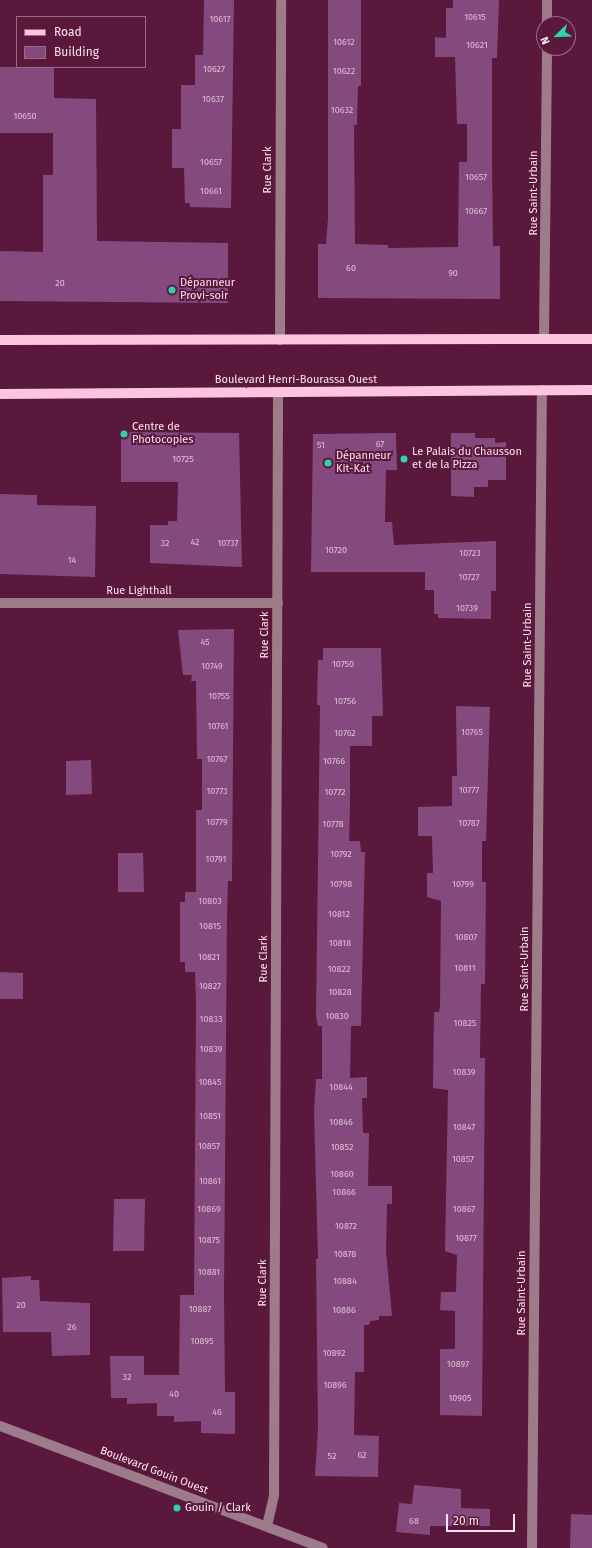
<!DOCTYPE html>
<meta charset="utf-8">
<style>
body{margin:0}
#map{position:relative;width:592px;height:1548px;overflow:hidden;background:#5b183d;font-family:"Fira Sans",sans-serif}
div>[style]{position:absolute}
.building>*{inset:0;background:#844a7e}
.minor>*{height:10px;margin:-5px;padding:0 5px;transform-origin:5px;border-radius:5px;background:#9d7b8a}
.major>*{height:10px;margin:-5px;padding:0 5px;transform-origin:5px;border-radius:5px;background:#fcc4dd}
.dots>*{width:11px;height:11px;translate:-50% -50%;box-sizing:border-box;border:2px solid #5b183d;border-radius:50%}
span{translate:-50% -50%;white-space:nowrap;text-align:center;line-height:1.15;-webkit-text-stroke:4px #5b183d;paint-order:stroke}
.number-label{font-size:9px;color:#e0bed3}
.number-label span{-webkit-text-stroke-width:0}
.street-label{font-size:11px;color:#fee4ef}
.poi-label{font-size:11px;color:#fee4ef}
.left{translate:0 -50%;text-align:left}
.legend{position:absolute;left:16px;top:16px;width:130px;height:52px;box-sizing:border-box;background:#5b183d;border:1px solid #9c6a84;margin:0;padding:5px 7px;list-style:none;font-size:12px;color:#fee4ef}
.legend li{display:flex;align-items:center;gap:8px;height:20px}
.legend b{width:20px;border:1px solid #9c6a84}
.north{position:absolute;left:536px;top:16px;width:40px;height:40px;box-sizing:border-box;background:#5b183d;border:1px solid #9c6a84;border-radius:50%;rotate:247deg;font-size:11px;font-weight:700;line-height:16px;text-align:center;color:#fee4ef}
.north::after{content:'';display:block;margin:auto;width:14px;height:18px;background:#2ed4aa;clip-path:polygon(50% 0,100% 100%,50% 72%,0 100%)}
.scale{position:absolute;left:446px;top:1514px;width:69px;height:18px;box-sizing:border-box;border:2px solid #fee4ef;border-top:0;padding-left:5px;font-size:12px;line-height:14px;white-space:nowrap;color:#fee4ef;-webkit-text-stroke:3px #5b183d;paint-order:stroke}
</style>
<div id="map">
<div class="building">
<i style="clip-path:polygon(204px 0,234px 0,231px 208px,190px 207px,190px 203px,185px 203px,184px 168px,172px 168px,172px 129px,181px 129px,181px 85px,195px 85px,195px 55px,203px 55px)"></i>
<i style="clip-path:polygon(328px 0,361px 0,361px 86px,358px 86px,357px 125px,354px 125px,355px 244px,388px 245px,388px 248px,458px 247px,459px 162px,467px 162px,467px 124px,457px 124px,455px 57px,435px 57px,435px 37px,446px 38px,446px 8px,453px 8px,453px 0,499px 0,497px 58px,492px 58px,492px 162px,493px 246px,500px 246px,500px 299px,318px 298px,318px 244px,326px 244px,328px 218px)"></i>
<i style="clip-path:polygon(0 67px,54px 67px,54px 98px,96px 99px,97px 241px,228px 243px,228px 303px,0 301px,0 251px,43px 252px,43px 175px,53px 175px,53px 133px,0 133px)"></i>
<i style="clip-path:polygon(121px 432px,239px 433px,242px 567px,150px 563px,150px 525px,168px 525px,168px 521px,177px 521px,178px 482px,121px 482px)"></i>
<i style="clip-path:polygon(396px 433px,397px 470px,386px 470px,385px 522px,392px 522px,394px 545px,496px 541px,496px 591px,491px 591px,491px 619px,438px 618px,438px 614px,434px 614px,434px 590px,425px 590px,425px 572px,311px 572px,313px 434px)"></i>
<i style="clip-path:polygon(451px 433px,475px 433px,475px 438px,495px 438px,495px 443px,506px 442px,506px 480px,488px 480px,488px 487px,474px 487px,474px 497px,451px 496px)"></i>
<i style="clip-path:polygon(0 494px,37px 495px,37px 505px,96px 506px,95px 577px,0 574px)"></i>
<i style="clip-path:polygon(234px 629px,232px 881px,228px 881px,227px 914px,224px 1295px,225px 1392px,235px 1392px,235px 1434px,201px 1433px,201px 1421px,174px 1422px,174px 1416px,157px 1416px,157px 1403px,127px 1404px,127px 1398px,111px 1398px,110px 1356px,144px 1356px,144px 1375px,179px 1375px,180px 1295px,194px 1295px,196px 1004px,195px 972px,185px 972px,185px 962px,180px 962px,180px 902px,185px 902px,185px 892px,196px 892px,196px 810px,202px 810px,202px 759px,197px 759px,196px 681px,191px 681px,192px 675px,183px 675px,178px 630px)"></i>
<i style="clip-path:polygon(323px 648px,381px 648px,383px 716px,372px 716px,372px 746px,350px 746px,350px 808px,349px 841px,360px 841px,361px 852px,365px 852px,361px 1026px,351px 1026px,350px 1078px,367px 1077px,367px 1098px,362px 1098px,363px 1133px,369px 1133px,368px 1186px,392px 1186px,392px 1204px,387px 1204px,386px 1251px,392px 1316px,379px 1316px,379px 1320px,370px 1321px,369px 1325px,364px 1325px,364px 1372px,355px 1372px,354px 1435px,379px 1436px,378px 1477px,315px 1476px,318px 1429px,316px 1259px,318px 1259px,314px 1112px,316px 1079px,322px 1079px,322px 1026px,318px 1026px,316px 1016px,320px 705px,317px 705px,318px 660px,323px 660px)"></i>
<i style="clip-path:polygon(456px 706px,490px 707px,486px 841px,482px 841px,482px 882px,486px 882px,485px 984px,481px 984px,480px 1058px,485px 1058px,482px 1416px,440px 1415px,440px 1349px,455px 1349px,455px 1311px,440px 1310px,441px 1292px,456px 1292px,457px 1255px,445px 1251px,448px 1090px,433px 1088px,434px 1012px,439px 1012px,440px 1006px,441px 901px,427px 897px,427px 873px,433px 873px,432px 836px,418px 836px,418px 807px,452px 806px,452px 776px,457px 776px)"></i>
<i style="clip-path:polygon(91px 760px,92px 794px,66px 795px,66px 761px)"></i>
<i style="clip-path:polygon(118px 853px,143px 853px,144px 892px,118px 892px)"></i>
<i style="clip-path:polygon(0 972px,23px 973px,23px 999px,0 999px)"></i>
<i style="clip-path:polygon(114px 1199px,145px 1199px,144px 1251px,113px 1251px)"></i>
<i style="clip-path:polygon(31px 1276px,31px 1280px,39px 1280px,40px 1301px,90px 1303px,90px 1355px,52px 1356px,51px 1332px,3px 1332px,2px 1278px)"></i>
<i style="clip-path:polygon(414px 1485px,461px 1489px,461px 1508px,490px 1509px,490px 1526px,430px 1526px,430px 1535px,396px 1532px,399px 1503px,412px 1504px)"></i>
<i style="clip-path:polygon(571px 1514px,592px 1515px,592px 1548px,570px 1548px)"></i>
</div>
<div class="minor">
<i style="left:547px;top:24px;width:24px;rotate:-90deg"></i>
<i style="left:544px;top:339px;width:291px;rotate:-89.4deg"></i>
<i style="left:280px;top:340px;width:340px;rotate:-89.8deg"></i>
<i style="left:0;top:603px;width:278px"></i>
<i style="left:0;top:1426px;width:345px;rotate:20.7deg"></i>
<i style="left:267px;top:1526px;width:32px;rotate:-77deg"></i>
<i style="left:274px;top:1495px;width:1103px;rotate:-89.79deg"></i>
<i style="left:532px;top:1548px;width:1158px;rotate:-89.51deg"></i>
</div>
<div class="major">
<i style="left:0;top:340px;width:592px;rotate:-0.1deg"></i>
<i style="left:0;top:394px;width:592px;rotate:-0.39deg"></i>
</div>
<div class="dots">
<i style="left:172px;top:290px;background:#2ed4aa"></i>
<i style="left:124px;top:434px;background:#2ed4aa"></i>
<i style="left:404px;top:459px;background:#2ed4aa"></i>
<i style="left:328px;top:463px;background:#2ed4aa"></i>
<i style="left:177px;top:1508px;background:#2ed4aa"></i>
</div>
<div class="number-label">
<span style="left:475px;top:17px">10615</span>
<span style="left:220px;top:19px">10617</span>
<span style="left:344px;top:42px">10612</span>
<span style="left:477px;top:45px">10621</span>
<span style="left:214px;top:69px">10627</span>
<span style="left:344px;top:71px">10622</span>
<span style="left:213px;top:99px">10637</span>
<span style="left:342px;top:110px">10632</span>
<span style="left:25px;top:116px">10650</span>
<span style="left:211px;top:162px">10657</span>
<span style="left:476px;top:177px">10657</span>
<span style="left:211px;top:191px">10661</span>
<span style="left:476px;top:211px">10667</span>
<span style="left:351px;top:268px">60</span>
<span style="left:453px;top:273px">90</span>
<span style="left:60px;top:283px">20</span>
<span style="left:380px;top:444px">67</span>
<span style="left:321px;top:445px">51</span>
<span style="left:183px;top:459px">10725</span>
<span style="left:195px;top:542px">42</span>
<span style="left:165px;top:543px">32</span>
<span style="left:228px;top:543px">10737</span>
<span style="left:336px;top:550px">10720</span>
<span style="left:470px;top:553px">10723</span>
<span style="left:72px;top:560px">14</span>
<span style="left:469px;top:577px">10727</span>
<span style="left:467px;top:608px">10739</span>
<span style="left:205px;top:642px">45</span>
<span style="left:343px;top:664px">10750</span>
<span style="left:212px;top:666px">10749</span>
<span style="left:219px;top:696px">10755</span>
<span style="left:345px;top:701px">10756</span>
<span style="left:218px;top:726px">10761</span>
<span style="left:472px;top:732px">10765</span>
<span style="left:345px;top:733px">10762</span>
<span style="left:217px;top:759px">10767</span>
<span style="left:334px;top:761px">10766</span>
<span style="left:469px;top:790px">10777</span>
<span style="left:217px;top:791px">10773</span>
<span style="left:335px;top:792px">10772</span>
<span style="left:217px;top:822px">10779</span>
<span style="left:469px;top:823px">10787</span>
<span style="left:333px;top:824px">10778</span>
<span style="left:341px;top:854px">10792</span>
<span style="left:216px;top:859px">10791</span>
<span style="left:341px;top:884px">10798</span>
<span style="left:463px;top:884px">10799</span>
<span style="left:210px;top:901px">10803</span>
<span style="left:339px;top:914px">10812</span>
<span style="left:210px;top:926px">10815</span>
<span style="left:466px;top:937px">10807</span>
<span style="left:340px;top:943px">10818</span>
<span style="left:209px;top:957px">10821</span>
<span style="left:465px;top:968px">10811</span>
<span style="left:339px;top:969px">10822</span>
<span style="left:210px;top:986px">10827</span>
<span style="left:340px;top:992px">10828</span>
<span style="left:337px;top:1016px">10830</span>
<span style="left:211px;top:1019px">10833</span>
<span style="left:465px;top:1023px">10825</span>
<span style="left:211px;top:1049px">10839</span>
<span style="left:464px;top:1072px">10839</span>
<span style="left:210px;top:1082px">10845</span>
<span style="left:341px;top:1087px">10844</span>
<span style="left:210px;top:1116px">10851</span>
<span style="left:341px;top:1122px">10846</span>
<span style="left:464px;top:1127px">10847</span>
<span style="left:209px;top:1146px">10857</span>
<span style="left:342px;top:1147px">10852</span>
<span style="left:463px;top:1159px">10857</span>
<span style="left:342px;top:1174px">10860</span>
<span style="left:210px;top:1181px">10861</span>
<span style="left:344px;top:1192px">10866</span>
<span style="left:209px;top:1209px">10869</span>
<span style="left:464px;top:1209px">10867</span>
<span style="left:346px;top:1226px">10872</span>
<span style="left:466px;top:1238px">10877</span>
<span style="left:209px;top:1240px">10875</span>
<span style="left:345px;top:1254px">10878</span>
<span style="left:209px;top:1272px">10881</span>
<span style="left:345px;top:1281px">10884</span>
<span style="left:21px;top:1305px">20</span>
<span style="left:200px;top:1309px">10887</span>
<span style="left:344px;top:1310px">10886</span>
<span style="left:72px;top:1327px">26</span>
<span style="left:202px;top:1341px">10895</span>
<span style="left:334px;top:1353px">10892</span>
<span style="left:458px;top:1364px">10897</span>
<span style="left:127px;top:1377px">32</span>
<span style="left:335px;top:1385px">10896</span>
<span style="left:174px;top:1394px">40</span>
<span style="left:460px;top:1398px">10905</span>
<span style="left:217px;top:1412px">46</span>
<span style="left:362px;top:1455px">62</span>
<span style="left:332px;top:1456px">52</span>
<span style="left:414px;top:1521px">68</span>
</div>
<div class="street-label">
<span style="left:268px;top:170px;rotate:-90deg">Rue Clark</span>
<span style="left:534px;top:193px;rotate:-90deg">Rue Saint-Urbain</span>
<span style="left:296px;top:380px">Boulevard Henri-Bourassa Ouest</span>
<span style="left:139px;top:591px">Rue Lighthall</span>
<span style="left:265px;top:635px;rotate:-90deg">Rue Clark</span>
<span style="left:528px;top:645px;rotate:-90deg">Rue Saint-Urbain</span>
<span style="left:264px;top:959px;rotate:-90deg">Rue Clark</span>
<span style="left:525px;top:969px;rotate:-90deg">Rue Saint-Urbain</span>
<span style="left:263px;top:1283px;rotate:-90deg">Rue Clark</span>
<span style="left:522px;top:1293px;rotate:-90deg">Rue Saint-Urbain</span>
<span style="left:154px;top:1471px;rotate:21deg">Boulevard Gouin Ouest</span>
</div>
<div class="poi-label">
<span class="left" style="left:180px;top:290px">Dépanneur<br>Provi-soir</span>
<span class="left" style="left:132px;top:434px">Centre de<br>Photocopies</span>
<span class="left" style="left:412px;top:459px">Le Palais du Chausson<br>et de la Pizza</span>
<span class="left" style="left:336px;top:463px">Dépanneur<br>Kit-Kat</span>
<span class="left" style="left:185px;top:1508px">Gouin / Clark</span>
</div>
<ul class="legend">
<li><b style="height:5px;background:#fcc4dd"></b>Road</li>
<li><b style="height:11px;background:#844a7e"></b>Building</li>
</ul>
<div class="north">N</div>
<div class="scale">20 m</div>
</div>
